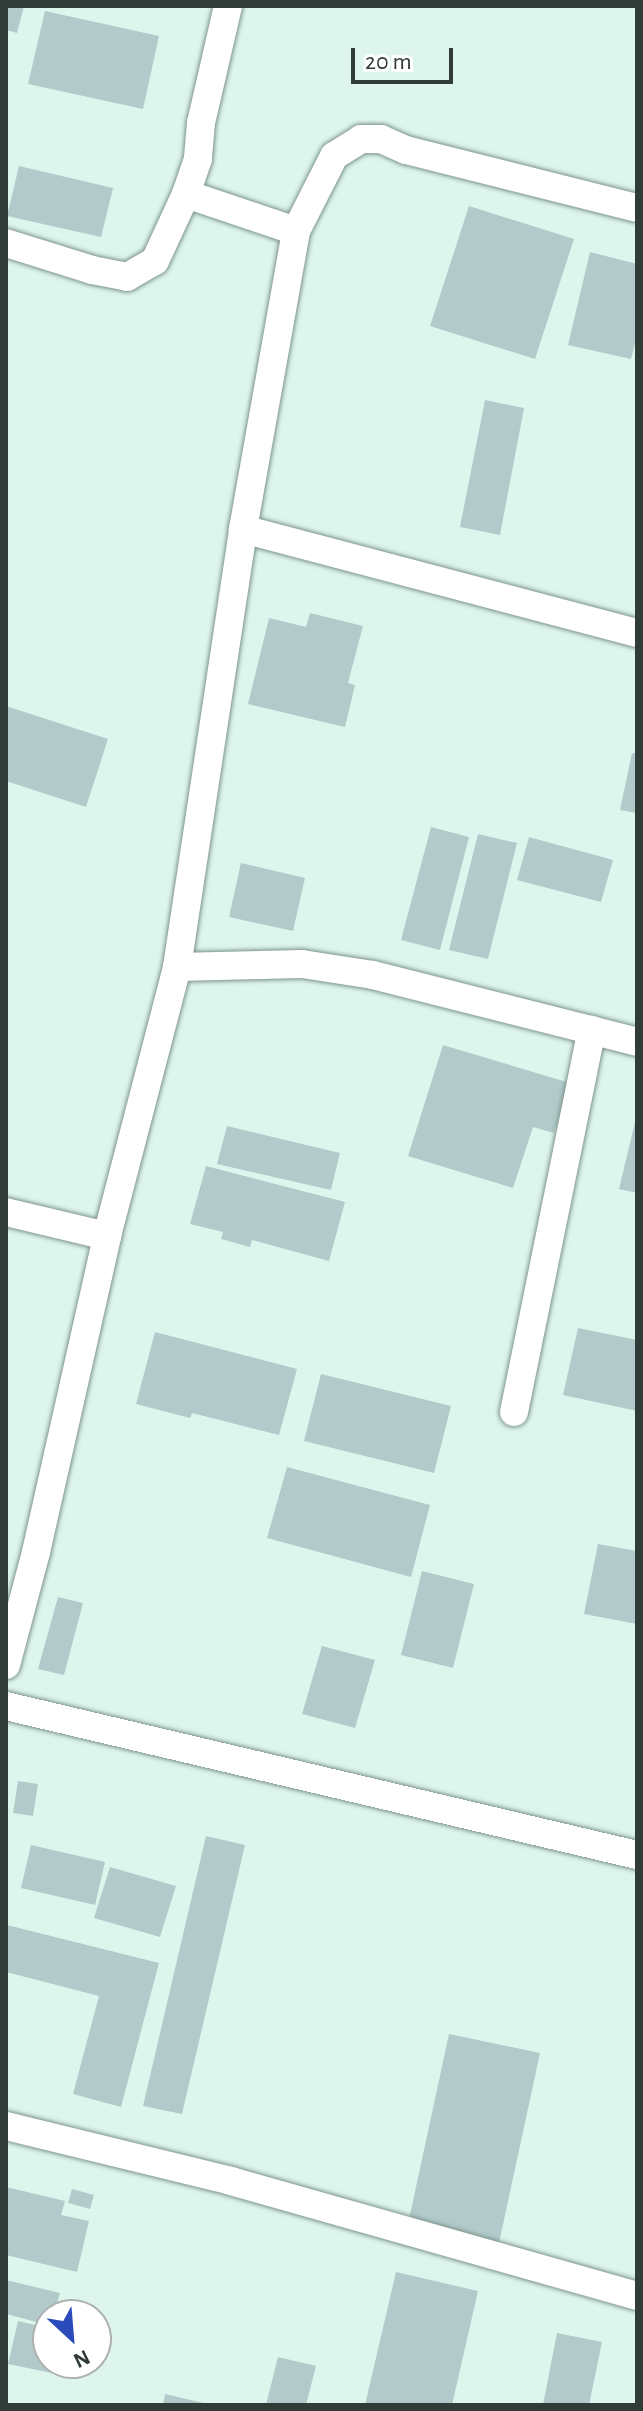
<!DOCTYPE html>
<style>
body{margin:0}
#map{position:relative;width:643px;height:2411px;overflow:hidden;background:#ddf5ed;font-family:"Alegreya Sans",sans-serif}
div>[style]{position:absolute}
.building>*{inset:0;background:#b2cbca}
.roads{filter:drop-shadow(0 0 2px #7e958d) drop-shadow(0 0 2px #7e958d)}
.street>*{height:28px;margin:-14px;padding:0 14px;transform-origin:14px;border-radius:14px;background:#fff}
span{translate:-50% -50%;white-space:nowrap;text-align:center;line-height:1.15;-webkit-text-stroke:8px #fff;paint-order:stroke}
.frame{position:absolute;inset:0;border:8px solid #313b38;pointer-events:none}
.north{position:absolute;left:32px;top:2299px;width:80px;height:80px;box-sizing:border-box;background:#fff;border:2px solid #adb1af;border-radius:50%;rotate:154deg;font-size:22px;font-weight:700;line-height:32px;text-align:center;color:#313b38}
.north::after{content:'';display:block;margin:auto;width:28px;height:36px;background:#2c4bbb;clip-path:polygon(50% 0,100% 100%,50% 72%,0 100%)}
.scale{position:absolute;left:351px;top:48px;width:102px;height:36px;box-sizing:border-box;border:4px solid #313b38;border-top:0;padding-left:10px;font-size:24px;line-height:28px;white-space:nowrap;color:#313b38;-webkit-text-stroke:6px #fff;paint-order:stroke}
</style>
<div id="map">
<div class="building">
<i style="clip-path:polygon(6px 6px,24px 6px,17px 33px,6px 30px)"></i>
<i style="clip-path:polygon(45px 11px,159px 36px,143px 109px,28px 84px)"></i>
<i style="clip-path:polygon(19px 166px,113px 188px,101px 237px,7px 216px)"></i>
<i style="clip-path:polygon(469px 206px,574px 239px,535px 359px,430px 326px)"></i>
<i style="clip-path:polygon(590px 252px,637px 264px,637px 336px,631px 359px,568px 345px)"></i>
<i style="clip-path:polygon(485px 400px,524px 408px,500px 535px,460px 527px)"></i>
<i style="clip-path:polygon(310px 613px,363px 626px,348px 683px,355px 685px,345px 727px,248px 704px,269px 618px,306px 627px)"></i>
<i style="clip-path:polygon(6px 706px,108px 739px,86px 807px,6px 781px)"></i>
<i style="clip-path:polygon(632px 753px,637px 754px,637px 813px,620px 810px)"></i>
<i style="clip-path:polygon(431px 827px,469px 837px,440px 950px,401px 940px)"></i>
<i style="clip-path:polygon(478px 834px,517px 843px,488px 959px,449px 950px)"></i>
<i style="clip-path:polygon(529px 837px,613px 860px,601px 902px,517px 880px)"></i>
<i style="clip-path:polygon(241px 863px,305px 878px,293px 931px,229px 917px)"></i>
<i style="clip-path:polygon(443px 1045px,570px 1083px,554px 1133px,533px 1127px,513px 1188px,408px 1156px)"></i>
<i style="clip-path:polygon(636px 1118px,637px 1118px,637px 1193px,619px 1189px)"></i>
<i style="clip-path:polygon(227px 1126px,340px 1153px,331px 1190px,217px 1164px)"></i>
<i style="clip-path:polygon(206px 1166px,345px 1202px,329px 1261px,252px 1240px,250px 1247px,221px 1239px,223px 1232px,190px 1224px)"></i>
<i style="clip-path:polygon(578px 1328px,637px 1340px,637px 1411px,563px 1395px)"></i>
<i style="clip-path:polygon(155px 1332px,297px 1369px,279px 1435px,192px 1413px,190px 1418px,136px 1404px)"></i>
<i style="clip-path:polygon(321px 1374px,451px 1406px,434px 1473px,304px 1441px)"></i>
<i style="clip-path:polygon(287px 1467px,430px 1505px,411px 1577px,267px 1538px)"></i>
<i style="clip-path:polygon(598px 1544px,637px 1551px,637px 1624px,584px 1614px)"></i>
<i style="clip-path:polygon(422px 1571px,474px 1584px,453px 1668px,401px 1655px)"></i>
<i style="clip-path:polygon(58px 1597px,83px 1603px,64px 1675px,38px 1669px)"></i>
<i style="clip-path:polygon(322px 1646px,375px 1660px,355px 1728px,302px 1714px)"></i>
<i style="clip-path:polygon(18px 1781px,38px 1784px,33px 1816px,13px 1813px)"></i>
<i style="clip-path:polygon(206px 1836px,245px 1845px,182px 2114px,143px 2106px)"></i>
<i style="clip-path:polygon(31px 1845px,105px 1862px,95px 1905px,21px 1888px)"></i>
<i style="clip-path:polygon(110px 1867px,176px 1886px,160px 1937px,94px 1918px)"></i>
<i style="clip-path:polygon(7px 1925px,159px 1963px,121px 2107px,73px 2094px,99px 1996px,6px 1972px)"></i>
<i style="clip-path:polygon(449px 2034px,540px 2053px,499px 2243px,408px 2224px)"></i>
<i style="clip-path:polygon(6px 2187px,65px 2201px,61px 2215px,89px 2221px,77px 2272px,6px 2255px)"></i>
<i style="clip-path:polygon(72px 2189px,94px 2195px,90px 2209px,68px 2203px)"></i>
<i style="clip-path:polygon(396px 2272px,478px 2291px,452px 2405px,365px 2405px)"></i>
<i style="clip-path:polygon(6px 2280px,60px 2293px,54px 2315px,48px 2315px,48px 2325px,6px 2314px)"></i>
<i style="clip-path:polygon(65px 2302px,82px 2307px,80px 2315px,61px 2315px)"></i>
<i style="clip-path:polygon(18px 2321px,48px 2328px,48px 2363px,69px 2363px,66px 2376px,8px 2364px)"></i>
<i style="clip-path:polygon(557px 2333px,602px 2342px,589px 2405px,543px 2405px)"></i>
<i style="clip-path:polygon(278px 2357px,316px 2366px,306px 2405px,266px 2405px)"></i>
<i style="clip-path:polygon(165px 2394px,208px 2404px,207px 2405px,163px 2405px)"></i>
</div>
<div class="roads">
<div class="street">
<i style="left:228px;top:6px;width:120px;rotate:103deg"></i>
<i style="left:201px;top:123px;width:36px;rotate:95deg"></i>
<i style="left:198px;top:159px;width:37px;rotate:109deg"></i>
<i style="left:186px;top:194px;width:116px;rotate:18.6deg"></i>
<i style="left:6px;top:243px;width:90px;rotate:17.4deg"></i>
<i style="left:92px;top:270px;width:36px;rotate:11deg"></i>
<i style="left:127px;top:277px;width:32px;rotate:-30deg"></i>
<i style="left:155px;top:261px;width:74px;rotate:-65.2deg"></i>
<i style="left:243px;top:529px;width:407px;rotate:14.8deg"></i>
<i style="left:177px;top:967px;width:125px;rotate:-1.4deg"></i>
<i style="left:302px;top:964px;width:72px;rotate:8.8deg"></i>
<i style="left:373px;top:975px;width:272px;rotate:14.2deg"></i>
<i style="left:6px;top:1212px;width:104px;rotate:13.4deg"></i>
<i style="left:514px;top:1412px;width:390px;rotate:-78.5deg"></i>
<i style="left:6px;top:1665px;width:117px;rotate:-75.1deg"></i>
<i style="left:36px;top:1552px;width:324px;rotate:-77.3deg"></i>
<i style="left:107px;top:1236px;width:278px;rotate:-75.4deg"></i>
<i style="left:177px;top:967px;width:443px;rotate:-81.4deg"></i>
<i style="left:243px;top:529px;width:303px;rotate:-79.9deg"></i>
<i style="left:296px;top:231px;width:84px;rotate:-63.1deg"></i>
<i style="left:334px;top:156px;width:32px;rotate:-32deg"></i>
<i style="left:361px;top:139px;width:20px"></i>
<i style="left:381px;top:139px;width:27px;rotate:24deg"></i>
<i style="left:406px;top:150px;width:238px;rotate:14.1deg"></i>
<i style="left:6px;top:1706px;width:648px;rotate:13.29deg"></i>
<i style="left:6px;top:2126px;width:232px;rotate:13.7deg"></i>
<i style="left:231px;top:2181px;width:422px;rotate:15.8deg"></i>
</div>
</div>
<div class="frame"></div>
<div class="north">N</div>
<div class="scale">20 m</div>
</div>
